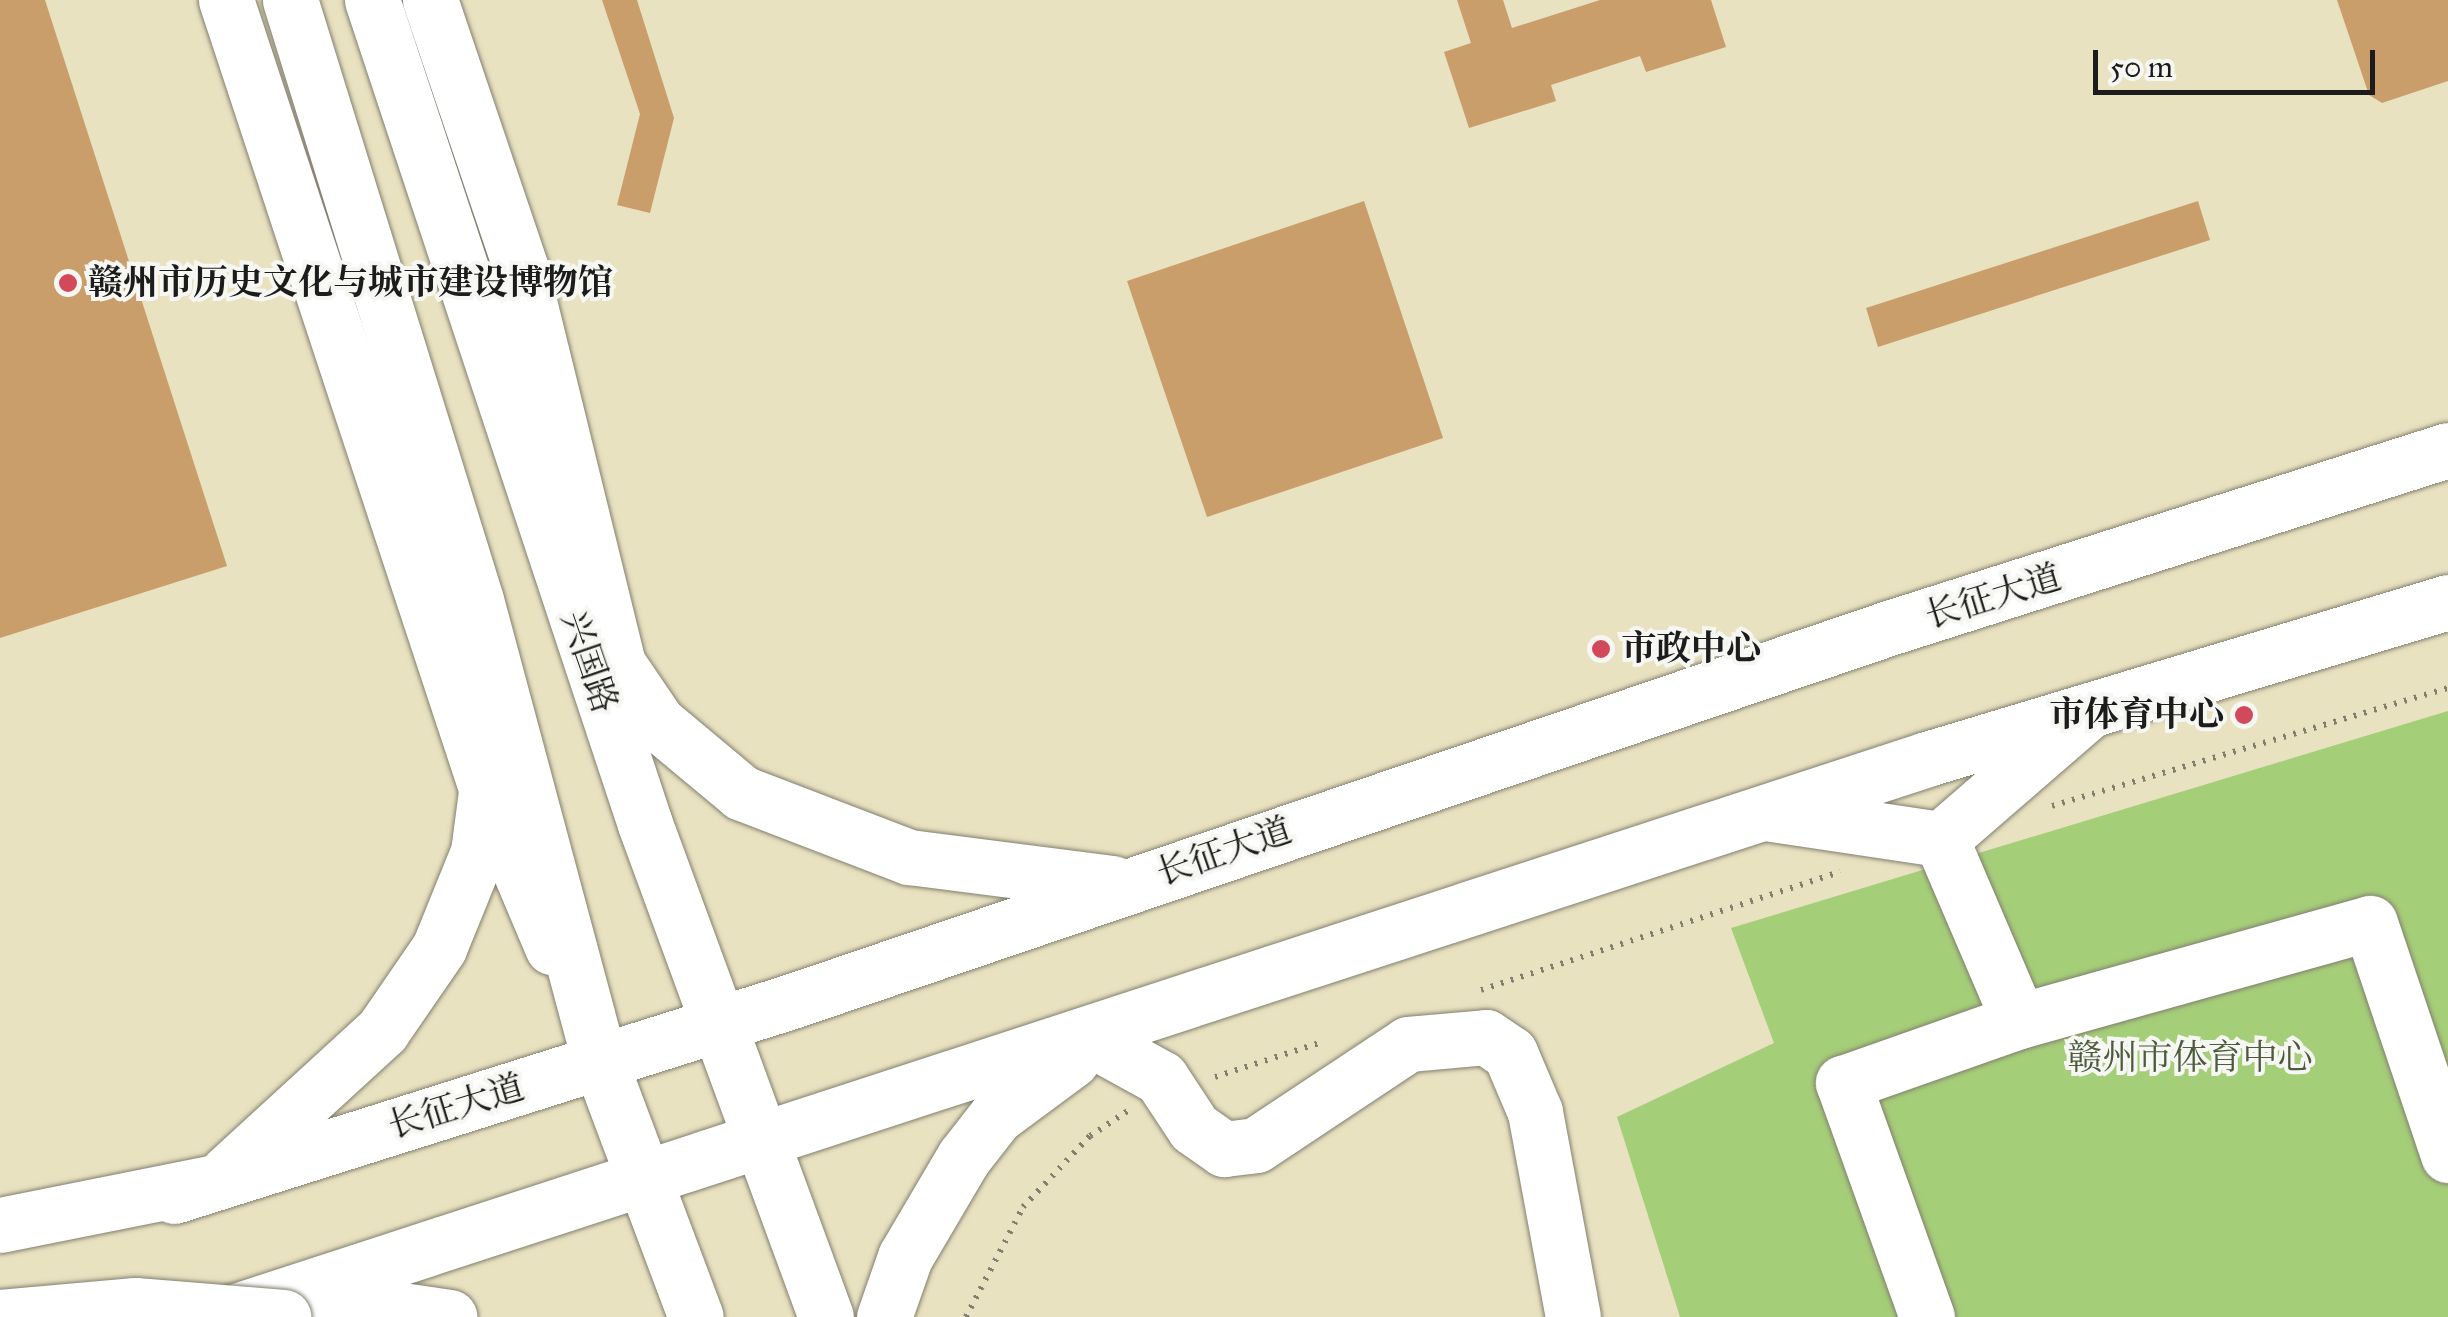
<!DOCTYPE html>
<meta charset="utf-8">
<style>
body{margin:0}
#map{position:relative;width:2448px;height:1317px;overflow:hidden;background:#e8e2c1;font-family:"IM FELL Great Primer","Noto Serif SC",serif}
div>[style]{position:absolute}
.green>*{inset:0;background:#a5ce79}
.building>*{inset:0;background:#c99e6b}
.path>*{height:6px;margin-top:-3px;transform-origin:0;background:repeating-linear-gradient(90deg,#827f6e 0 2.5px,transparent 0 10.5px)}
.roads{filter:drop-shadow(0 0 2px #827f6e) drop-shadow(0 0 2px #827f6e)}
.minor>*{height:55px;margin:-27.5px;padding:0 27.5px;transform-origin:27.5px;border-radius:27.5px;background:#fff}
.major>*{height:55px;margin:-27.5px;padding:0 27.5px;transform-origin:27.5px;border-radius:27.5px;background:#fff}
.highway>*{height:55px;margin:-27.5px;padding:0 27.5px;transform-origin:27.5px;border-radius:27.5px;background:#fff}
.bridges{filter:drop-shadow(0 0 2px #827f6e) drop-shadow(0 0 2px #827f6e)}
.highway-bridge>*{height:55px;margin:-27.5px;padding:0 27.5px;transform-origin:27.5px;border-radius:27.5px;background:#fff}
.dots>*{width:28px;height:28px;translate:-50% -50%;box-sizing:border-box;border:5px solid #f6f6f2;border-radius:50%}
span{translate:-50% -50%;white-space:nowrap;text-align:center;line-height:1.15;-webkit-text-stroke:8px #f6f6f2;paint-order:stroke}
.poi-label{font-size:35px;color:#1c1c1c;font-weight:700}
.left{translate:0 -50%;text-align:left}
.right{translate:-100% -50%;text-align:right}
.street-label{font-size:35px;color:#1c1c1c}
.park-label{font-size:35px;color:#4c5a3d}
.scale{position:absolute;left:2093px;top:50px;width:282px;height:45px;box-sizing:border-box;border:5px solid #1c1c1c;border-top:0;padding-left:12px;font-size:30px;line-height:35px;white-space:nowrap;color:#1c1c1c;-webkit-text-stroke:8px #f6f6f2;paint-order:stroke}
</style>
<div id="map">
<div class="green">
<i style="clip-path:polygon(2448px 711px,2448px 1317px,1680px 1317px,1617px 1117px,1774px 1043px,1731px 928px)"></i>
</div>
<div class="building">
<i style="clip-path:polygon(0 0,45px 0,227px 566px,0 638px)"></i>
<i style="clip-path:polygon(602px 0,637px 0,674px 118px,650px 213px,617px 205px,640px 114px)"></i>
<i style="clip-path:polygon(1457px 0,1503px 0,1512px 28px,1600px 0,1711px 0,1726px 47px,1646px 72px,1640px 56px,1551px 85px,1556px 101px,1469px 128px,1444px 52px,1471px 43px)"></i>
<i style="clip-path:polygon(2337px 0,2448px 0,2448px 81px,2382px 103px,2369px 95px)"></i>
<i style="clip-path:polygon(1364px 201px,1443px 438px,1207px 517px,1127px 281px)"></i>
<i style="clip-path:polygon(2198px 201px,2210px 240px,1878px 347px,1866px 308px)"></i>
</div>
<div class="path">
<i style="left:2052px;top:806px;width:413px;rotate:-16.6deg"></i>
<i style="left:1481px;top:990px;width:378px;rotate:-18.2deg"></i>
<i style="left:1215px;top:1077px;width:113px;rotate:-18.1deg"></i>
<i style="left:966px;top:1317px;width:124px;rotate:-62.6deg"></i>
<i style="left:1023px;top:1207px;width:98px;rotate:-46.7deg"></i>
<i style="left:1090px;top:1136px;width:47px;rotate:-33.7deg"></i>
</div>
<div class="roads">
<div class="minor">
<i style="left:226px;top:0;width:842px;rotate:71.74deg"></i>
<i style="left:490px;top:800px;width:160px;rotate:67.1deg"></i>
<i style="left:430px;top:0;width:284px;rotate:71.3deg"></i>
<i style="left:521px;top:269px;width:436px;rotate:76.2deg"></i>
<i style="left:1766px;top:813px;width:177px;rotate:8.5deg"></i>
<i style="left:1941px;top:839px;width:198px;rotate:66.8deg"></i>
<i style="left:2019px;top:1021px;width:364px;rotate:-15.6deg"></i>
<i style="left:2370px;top:923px;width:245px;rotate:71.4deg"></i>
<i style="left:1941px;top:839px;width:197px;rotate:-40.9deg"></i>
<i style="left:1090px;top:1039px;width:81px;rotate:28.8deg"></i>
<i style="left:1161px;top:1078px;width:60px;rotate:56.6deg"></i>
<i style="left:1194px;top:1128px;width:37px;rotate:35deg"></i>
<i style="left:1224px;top:1149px;width:32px;rotate:-7deg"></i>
<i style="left:1256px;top:1145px;width:182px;rotate:-33.6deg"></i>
<i style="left:1408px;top:1044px;width:78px;rotate:-5.1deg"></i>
<i style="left:1486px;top:1037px;width:29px;rotate:34deg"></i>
<i style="left:1510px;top:1053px;width:64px;rotate:67deg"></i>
<i style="left:1535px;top:1112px;width:208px;rotate:79.5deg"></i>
<i style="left:1927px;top:1317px;width:249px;rotate:-109.7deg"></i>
<i style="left:1843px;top:1083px;width:187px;rotate:-19.4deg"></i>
</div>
<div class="major">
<i style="left:290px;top:0;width:628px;rotate:72.78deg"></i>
<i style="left:476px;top:600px;width:478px;rotate:75deg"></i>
<i style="left:600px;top:1062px;width:272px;rotate:69.4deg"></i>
<i style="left:372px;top:0;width:868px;rotate:71.67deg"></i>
<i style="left:645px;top:824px;width:525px;rotate:69.84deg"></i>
<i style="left:605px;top:645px;width:94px;rotate:55.8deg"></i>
<i style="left:658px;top:723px;width:109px;rotate:39.8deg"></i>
<i style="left:742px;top:793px;width:179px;rotate:21deg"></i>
<i style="left:909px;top:857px;width:205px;rotate:7.3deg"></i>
<i style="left:227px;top:1173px;width:210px;rotate:-42.5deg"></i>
<i style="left:382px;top:1031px;width:101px;rotate:-55.5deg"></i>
<i style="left:439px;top:948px;width:104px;rotate:-67.9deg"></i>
<i style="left:478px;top:852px;width:128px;rotate:-82.4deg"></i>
<i style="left:174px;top:1196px;width:645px;rotate:-17.51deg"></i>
<i style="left:789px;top:1002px;width:1165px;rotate:-18.78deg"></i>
<i style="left:1892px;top:627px;width:583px;rotate:-17.66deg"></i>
<i style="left:304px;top:1296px;width:147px;rotate:8.2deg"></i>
<i style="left:218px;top:1317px;width:1798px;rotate:-18.08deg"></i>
<i style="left:1927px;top:759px;width:544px;rotate:-16.77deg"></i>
<i style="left:884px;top:1317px;width:64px;rotate:-70.7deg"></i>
<i style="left:905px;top:1257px;width:116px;rotate:-59.5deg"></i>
<i style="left:964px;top:1157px;width:52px;rotate:-52deg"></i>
<i style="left:996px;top:1116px;width:94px;rotate:-36.4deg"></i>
</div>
<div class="highway">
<i style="left:0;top:1225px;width:224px;rotate:-11.3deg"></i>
</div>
</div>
<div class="bridges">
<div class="highway-bridge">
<i style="left:0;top:1317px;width:136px;rotate:-5.1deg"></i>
<i style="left:135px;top:1305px;width:149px;rotate:4.6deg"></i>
</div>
</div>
<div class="dots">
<i style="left:68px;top:283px;background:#d1495b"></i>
<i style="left:1601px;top:649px;background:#d1495b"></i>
<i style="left:2244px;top:715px;background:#d1495b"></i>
</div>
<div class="poi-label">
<span class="left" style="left:88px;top:283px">赣州市历史文化与城市建设博物馆</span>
<span class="left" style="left:1621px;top:649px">市政中心</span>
<span class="right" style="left:2224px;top:715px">市体育中心</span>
</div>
<div class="street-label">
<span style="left:1993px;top:597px;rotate:-17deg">长征大道</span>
<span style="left:589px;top:662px;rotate:71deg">兴国路</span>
<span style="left:1224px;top:852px;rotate:-19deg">长征大道</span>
<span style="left:456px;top:1107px;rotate:-17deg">长征大道</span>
</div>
<div class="park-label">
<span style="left:2190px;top:1058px">赣州市体育中心</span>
</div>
<div class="scale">50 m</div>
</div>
